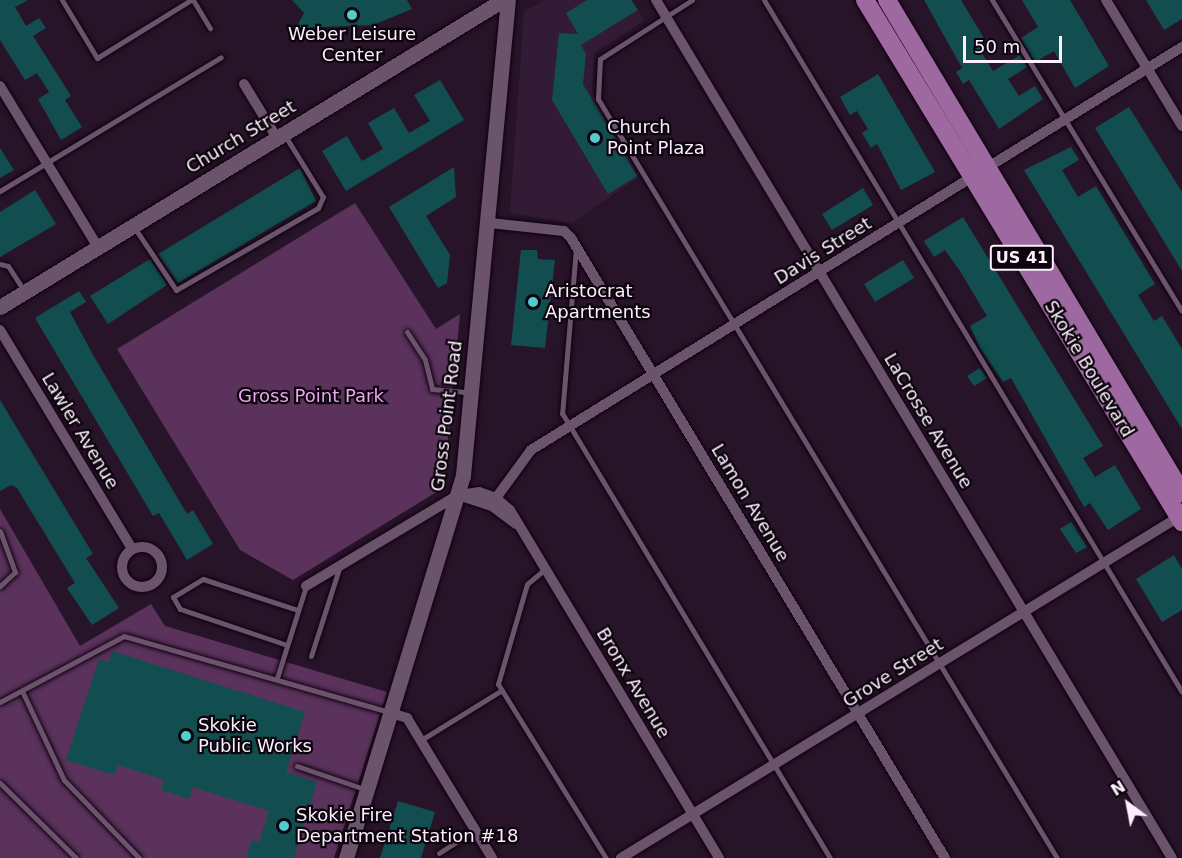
<!DOCTYPE html>
<style>
body{margin:0}
#map{position:relative;width:1182px;height:858px;overflow:hidden;background:#281429;font-family:"DejaVu Sans",sans-serif}
div>[style]{position:absolute}
.built>*{inset:0;background:#331b35}
.green>*{inset:0;background:#5a325c}
.building>*{inset:0;background:#124e4f}
.roads{filter:drop-shadow(0 0 2px #100111) drop-shadow(0 0 2px #100111)}
.lane>*{height:5px;margin:-2.5px;padding:0 2.5px;transform-origin:2.5px;border-radius:2.5px;background:#6b536c}
.street>*{height:10px;margin:-5px;padding:0 5px;transform-origin:5px;border-radius:5px;background:#6b536c}
.street>.ring{margin:-5px;padding:0;box-sizing:content-box;background:none;border:10px solid #6b536c;border-radius:50%}
.secondary>*{height:15px;margin:-7.5px;padding:0 7.5px;transform-origin:7.5px;border-radius:7.5px;background:#6b536c}
.primary>*{height:18px;margin:-9px;padding:0 9px;transform-origin:9px;border-radius:9px;background:#9e69a1}
.dots>*{width:16px;height:16px;translate:-50% -50%;box-sizing:border-box;border:3px solid #0b040c;border-radius:50%}
span{translate:-50% -50%;white-space:nowrap;text-align:center;line-height:1.15;-webkit-text-stroke:4.5px #0b040c;paint-order:stroke}
.shield-label span{padding:2px 4px;background:#0b040c;border:2px solid;border-radius:4px;-webkit-text-stroke-width:0}
.shield-label{font-size:16px;color:#fceefc;font-weight:700}
.poi-label{font-size:18px;color:#fceefc}
.left{translate:0 -50%;text-align:left}
.street-label{font-size:18px;color:#fceefc}
.park-label{font-size:18px;color:#eca5ef}
.north{position:absolute;left:1098px;top:774px;width:60px;height:60px;-webkit-text-stroke:4px #0b040c;paint-order:stroke;rotate:328deg;font-size:16px;font-weight:700;line-height:24px;text-align:center;color:#fceefc}
.north::after{content:'';display:block;margin:auto;width:21px;height:27px;background:#fceefc;clip-path:polygon(50% 0,100% 100%,50% 72%,0 100%)}
.scale{position:absolute;left:963px;top:36px;width:99px;height:27px;box-sizing:border-box;border:3px solid #fceefc;border-top:0;padding-left:8px;font-size:18px;line-height:21px;white-space:nowrap;color:#fceefc;-webkit-text-stroke:4px #0b040c;paint-order:stroke}
</style>
<div id="map">
<div class="built">
<i style="clip-path:polygon(545px 0,632px 0,644px 21px,594px 53px,592px 91px,639px 177px,572px 223px,510px 213px,524px 12px)"></i>
</div>
<div class="green">
<i style="clip-path:polygon(355px 203px,436px 329px,460px 314px,443px 488px,293px 580px,240px 550px,117px 349px)"></i>
<i style="clip-path:polygon(0 509px,80px 646px,151px 604px,165px 626px,387px 692px,334px 858px,0 858px)"></i>
</div>
<div class="building">
<i style="clip-path:polygon(0 0,28px 0,15px 7px,26px 26px,39px 18px,46px 28px,33px 36px,71px 96px,65px 100px,82px 127px,61px 140px,38px 99px,49px 92px,37px 73px,25px 80px,0 40px)"></i>
<i style="clip-path:polygon(292px 0,407px 0,412px 9px,373px 25px,296px 28px,304px 13px)"></i>
<i style="clip-path:polygon(587px 0,631px 0,638px 10px,581px 45px,586px 54px,583px 84px,637px 176px,608px 194px,552px 100px,559px 33px,578px 34px,566px 13px)"></i>
<i style="clip-path:polygon(924px 0,961px 0,988px 45px,980px 50px,993px 71px,1020px 55px,1027px 67px,1008px 79px,1019px 96px,1035px 86px,1043px 99px,999px 129px,969px 80px,963px 84px,956px 72px,962px 68px)"></i>
<i style="clip-path:polygon(1022px 0,1070px 0,1109px 66px,1075px 88px,1054px 51px,1035px 62px,1021px 38px,1038px 27px)"></i>
<i style="clip-path:polygon(1146px 0,1182px 0,1182px 19px,1164px 30px)"></i>
<i style="clip-path:polygon(878px 74px,935px 172px,901px 190px,877px 144px,871px 148px,862px 133px,868px 129px,857px 111px,850px 115px,840px 97px)"></i>
<i style="clip-path:polygon(440px 80px,464px 120px,346px 191px,322px 151px,347px 136px,362px 161px,383px 149px,368px 123px,394px 108px,409px 133px,430px 121px,414px 95px)"></i>
<i style="clip-path:polygon(1129px 107px,1182px 192px,1182px 271px,1095px 128px)"></i>
<i style="clip-path:polygon(1071px 147px,1079px 160px,1062px 170px,1078px 197px,1096px 186px,1155px 284px,1138px 295px,1154px 321px,1162px 316px,1182px 349px,1182px 429px,1024px 170px)"></i>
<i style="clip-path:polygon(0 148px,14px 170px,0 178px)"></i>
<i style="clip-path:polygon(454px 167px,456px 197px,426px 216px,450px 255px,447px 283px,438px 288px,389px 207px)"></i>
<i style="clip-path:polygon(300px 168px,316px 201px,178px 283px,158px 254px)"></i>
<i style="clip-path:polygon(863px 188px,873px 205px,832px 230px,822px 214px)"></i>
<i style="clip-path:polygon(35px 190px,56px 224px,0 257px,0 212px)"></i>
<i style="clip-path:polygon(963px 217px,1103px 446px,1083px 458px,1095px 477px,1115px 465px,1141px 509px,1108px 530px,1090px 503px,1084px 507px,1011px 378px,1003px 382px,980px 348px,970px 326px,987px 316px,960px 271px,945px 250px,934px 257px,924px 241px)"></i>
<i style="clip-path:polygon(521px 250px,537px 250px,538px 259px,555px 260px,545px 348px,511px 345px)"></i>
<i style="clip-path:polygon(150px 259px,167px 285px,108px 324px,90px 296px)"></i>
<i style="clip-path:polygon(903px 260px,914px 278px,875px 302px,864px 284px)"></i>
<i style="clip-path:polygon(79px 291px,86px 302px,70px 312px,93px 355px,187px 514px,193px 510px,213px 544px,187px 560px,159px 513px,153px 516px,35px 318px)"></i>
<i style="clip-path:polygon(980px 368px,987px 378px,974px 386px,967px 376px)"></i>
<i style="clip-path:polygon(0 400px,93px 554px,86px 558px,119px 608px,92px 625px,67px 588px,75px 583px,17px 488px,11px 485px,0 491px)"></i>
<i style="clip-path:polygon(1071px 522px,1087px 547px,1076px 553px,1060px 529px)"></i>
<i style="clip-path:polygon(1174px 555px,1182px 569px,1182px 610px,1162px 622px,1136px 579px)"></i>
<i style="clip-path:polygon(112px 651px,305px 712px,286px 772px,317px 782px,294px 858px,246px 858px,252px 840px,259px 842px,269px 811px,193px 787px,189px 799px,161px 790px,164px 780px,118px 765px,114px 775px,66px 760px,99px 659px,109px 662px)"></i>
<i style="clip-path:polygon(398px 801px,435px 812px,421px 858px,380px 858px)"></i>
</div>
<div class="roads">
<div class="lane">
<i style="left:62px;top:0;width:68px;rotate:58.9deg"></i>
<i style="left:97px;top:58px;width:110px;rotate:-31.7deg"></i>
<i style="left:193px;top:0;width:33px;rotate:59deg"></i>
<i style="left:692px;top:0;width:109px;rotate:147.3deg"></i>
<i style="left:600px;top:59px;width:40px;rotate:92.9deg"></i>
<i style="left:598px;top:99px;width:887px;rotate:58.84deg"></i>
<i style="left:764px;top:0;width:808px;rotate:58.87deg"></i>
<i style="left:992px;top:0;width:364px;rotate:58.6deg"></i>
<i style="left:0;top:191px;width:258px;rotate:-31.2deg"></i>
<i style="left:134px;top:227px;width:76px;rotate:56.3deg"></i>
<i style="left:176px;top:290px;width:164px;rotate:-30deg"></i>
<i style="left:318px;top:208px;width:12px;rotate:-66deg"></i>
<i style="left:323px;top:197px;width:74px;rotate:-121.8deg"></i>
<i style="left:576px;top:248px;width:166px;rotate:94.8deg"></i>
<i style="left:562px;top:413px;width:519px;rotate:58.94deg"></i>
<i style="left:0;top:264px;width:8px;rotate:14deg"></i>
<i style="left:8px;top:266px;width:27px;rotate:57deg"></i>
<i style="left:407px;top:332px;width:33px;rotate:57deg"></i>
<i style="left:425px;top:360px;width:30px;rotate:76deg"></i>
<i style="left:432px;top:389px;width:37px;rotate:5deg"></i>
<i style="left:0;top:531px;width:44px;rotate:69.9deg"></i>
<i style="left:15px;top:572px;width:21px;rotate:137deg"></i>
<i style="left:545px;top:569px;width:23px;rotate:140deg"></i>
<i style="left:527px;top:584px;width:104px;rotate:106.2deg"></i>
<i style="left:498px;top:684px;width:205px;rotate:58.2deg"></i>
<i style="left:287px;top:645px;width:113px;rotate:-161.4deg"></i>
<i style="left:180px;top:609px;width:14px;rotate:-120deg"></i>
<i style="left:173px;top:597px;width:35px;rotate:-31deg"></i>
<i style="left:203px;top:579px;width:100px;rotate:18.1deg"></i>
<i style="left:311px;top:656px;width:91px;rotate:-72.2deg"></i>
<i style="left:277px;top:678px;width:96px;rotate:-72.5deg"></i>
<i style="left:23px;top:693px;width:96px;rotate:64.8deg"></i>
<i style="left:64px;top:780px;width:108px;rotate:46.1deg"></i>
<i style="left:0;top:702px;width:140px;rotate:-28deg"></i>
<i style="left:124px;top:636px;width:276px;rotate:16deg"></i>
<i style="left:421px;top:740px;width:95px;rotate:-31.7deg"></i>
<i style="left:297px;top:766px;width:71px;rotate:18.9deg"></i>
<i style="left:0;top:783px;width:107px;rotate:44.6deg"></i>
<i style="left:439px;top:853px;width:43px;rotate:-32.6deg"></i>
</div>
<div class="street">
<i style="left:656px;top:0;width:1001px;rotate:58.98deg"></i>
<i style="left:1106px;top:0;width:147px;rotate:58.9deg"></i>
<i style="left:244px;top:84px;width:63px;rotate:58.6deg"></i>
<i style="left:0;top:86px;width:188px;rotate:58.7deg"></i>
<i style="left:490px;top:223px;width:74px;rotate:6.2deg"></i>
<i style="left:564px;top:231px;width:10px;rotate:45deg"></i>
<i style="left:571px;top:238px;width:724px;rotate:58.9deg"></i>
<i style="left:0;top:330px;width:256px;rotate:58.9deg"></i>
<i style="left:461px;top:496px;width:33px;rotate:18deg"></i>
<i style="left:492px;top:506px;width:30px;rotate:37deg"></i>
<i style="left:496px;top:498px;width:59px;rotate:-53.9deg"></i>
<i style="left:531px;top:450px;width:766px;rotate:-31.76deg"></i>
<i class="ring" style="left:122px;top:547px;width:30px;height:30px"></i>
<i style="left:306px;top:586px;width:177px;rotate:-30.9deg"></i>
<i style="left:458px;top:495px;width:21px;rotate:-8deg"></i>
<i style="left:479px;top:492px;width:18px;rotate:19deg"></i>
<i style="left:496px;top:498px;width:18px;rotate:41deg"></i>
<i style="left:510px;top:510px;width:406px;rotate:59deg"></i>
<i style="left:394px;top:714px;width:14px;rotate:17deg"></i>
<i style="left:407px;top:718px;width:164px;rotate:58.7deg"></i>
<i style="left:621px;top:858px;width:658px;rotate:-31.44deg"></i>
</div>
<div class="secondary">
<i style="left:0;top:307px;width:589px;rotate:-31.4deg"></i>
<i style="left:346px;top:858px;width:400px;rotate:-73deg"></i>
<i style="left:463px;top:475px;width:477px;rotate:-84.6deg"></i>
</div>
<div class="primary">
<i style="left:865px;top:0;width:611px;rotate:58.73deg"></i>
<i style="left:887px;top:0;width:575px;rotate:59.1deg"></i>
</div>
</div>
<div class="dots">
<i style="left:352px;top:15px;background:#52cdce"></i>
<i style="left:595px;top:138px;background:#52cdce"></i>
<i style="left:533px;top:302px;background:#52cdce"></i>
<i style="left:186px;top:736px;background:#52cdce"></i>
<i style="left:284px;top:826px;background:#52cdce"></i>
</div>
<div class="shield-label">
<span style="left:1022px;top:258px">US 41</span>
</div>
<div class="poi-label">
<span style="left:352px;top:45px">Weber Leisure<br>Center</span>
<span class="left" style="left:607px;top:138px">Church<br>Point Plaza</span>
<span class="left" style="left:545px;top:302px">Aristocrat<br>Apartments</span>
<span class="left" style="left:198px;top:736px">Skokie<br>Public Works</span>
<span class="left" style="left:296px;top:826px">Skokie Fire<br>Department Station #18</span>
</div>
<div class="street-label">
<span style="left:241px;top:137px;rotate:-31deg">Church Street</span>
<span style="left:823px;top:251px;rotate:-32deg">Davis Street</span>
<span style="left:1089px;top:369px;rotate:59deg">Skokie Boulevard</span>
<span style="left:447px;top:416px;rotate:-83deg">Gross Point Road</span>
<span style="left:928px;top:421px;rotate:59deg">LaCrosse Avenue</span>
<span style="left:80px;top:431px;rotate:59deg">Lawler Avenue</span>
<span style="left:750px;top:503px;rotate:59deg">Lamon Avenue</span>
<span style="left:893px;top:673px;rotate:-32deg">Grove Street</span>
<span style="left:633px;top:683px;rotate:59deg">Bronx Avenue</span>
</div>
<div class="park-label">
<span style="left:311px;top:396px">Gross Point Park</span>
</div>
<div class="north">N</div>
<div class="scale">50 m</div>
</div>
